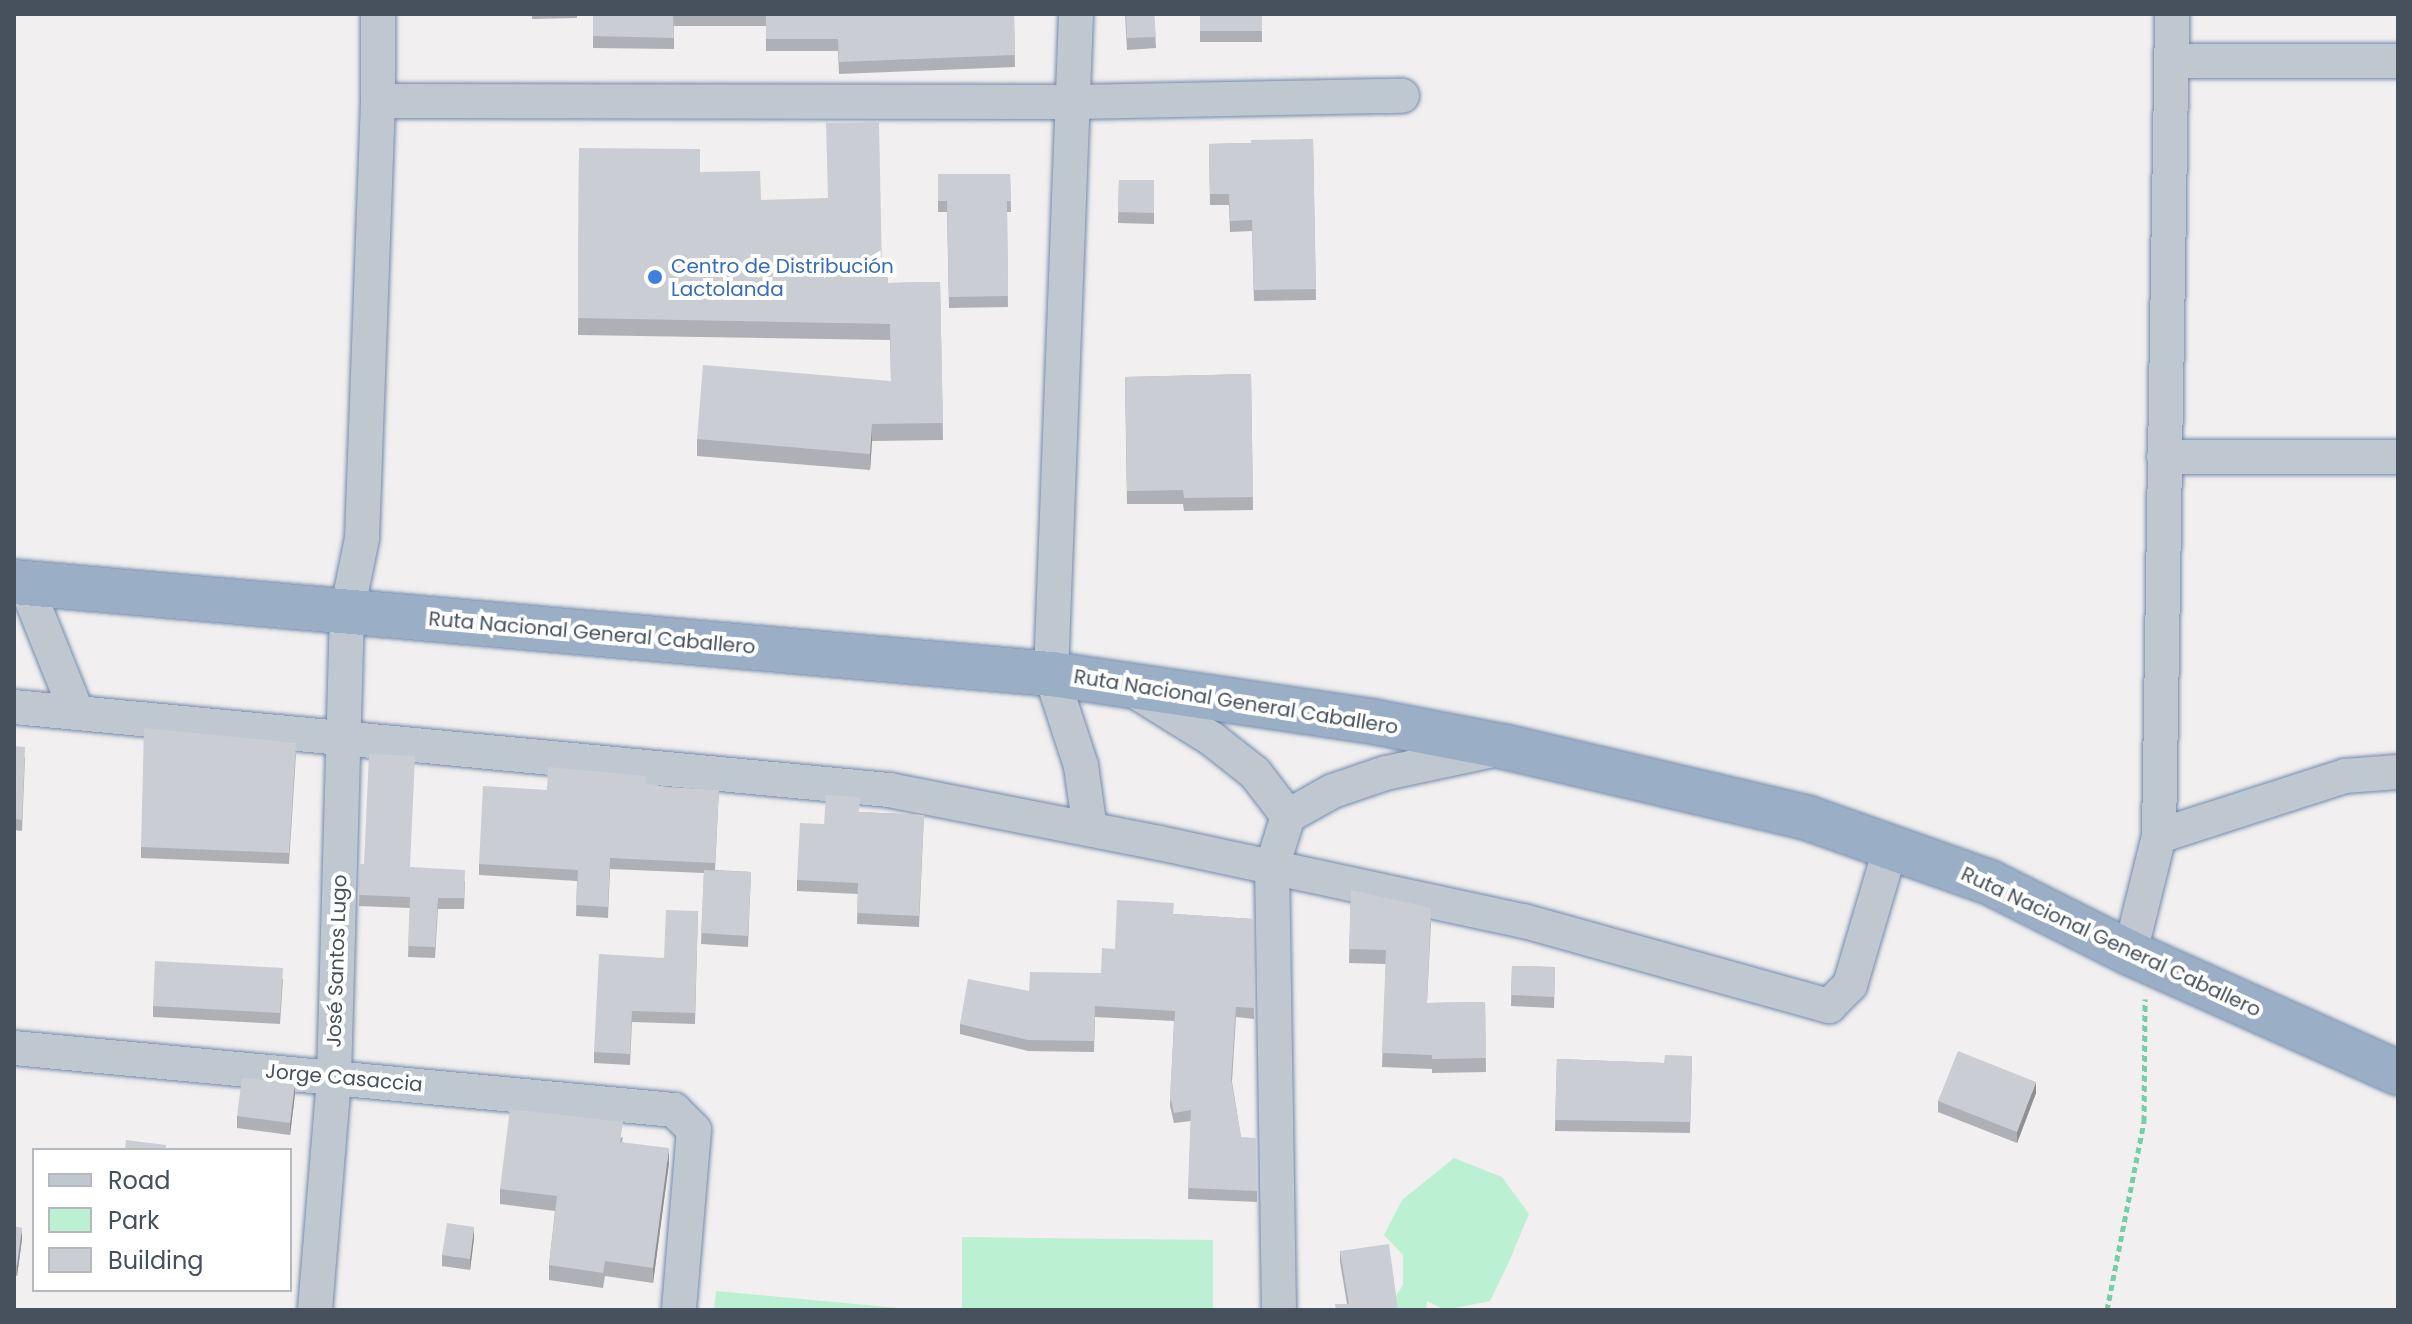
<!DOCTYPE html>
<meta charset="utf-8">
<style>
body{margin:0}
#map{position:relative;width:2412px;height:1324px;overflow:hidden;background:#f1efef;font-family:Poppins,sans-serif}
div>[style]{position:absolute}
.green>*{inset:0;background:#bcf0d2}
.path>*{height:5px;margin-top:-2.5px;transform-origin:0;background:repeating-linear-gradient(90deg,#74cea6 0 6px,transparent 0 10px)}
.roads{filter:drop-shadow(0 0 2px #718aaa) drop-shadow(0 0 2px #718aaa)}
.minor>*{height:34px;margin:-17px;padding:0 17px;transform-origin:17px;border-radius:17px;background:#bfc8d1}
.trunk>*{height:44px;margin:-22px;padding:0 22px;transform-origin:22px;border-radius:22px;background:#9aaec6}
.wall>*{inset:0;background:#afb0b6}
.shaded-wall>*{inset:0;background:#8e9094}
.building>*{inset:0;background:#cbcdd4}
.dots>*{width:22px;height:22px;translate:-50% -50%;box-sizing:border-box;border:4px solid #fff;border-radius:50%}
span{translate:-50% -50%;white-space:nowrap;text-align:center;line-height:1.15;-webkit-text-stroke:8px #fff;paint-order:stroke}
.shop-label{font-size:20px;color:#366cbe}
.left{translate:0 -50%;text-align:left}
.street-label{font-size:20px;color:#46515d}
.frame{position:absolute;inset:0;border:16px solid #46515d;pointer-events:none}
.legend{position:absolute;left:32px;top:1148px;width:260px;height:144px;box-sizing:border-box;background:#fff;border:2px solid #b5b9be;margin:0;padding:10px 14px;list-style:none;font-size:24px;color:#46515d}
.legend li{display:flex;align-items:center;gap:16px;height:40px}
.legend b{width:40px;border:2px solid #b5b9be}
</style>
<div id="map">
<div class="green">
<i style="clip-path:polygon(1454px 1158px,1502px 1177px,1529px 1214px,1508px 1264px,1490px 1301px,1445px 1310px,1427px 1301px,1426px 1310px,1387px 1310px,1403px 1285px,1403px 1255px,1384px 1235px,1402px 1200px)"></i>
<i style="clip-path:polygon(962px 1237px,1213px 1240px,1213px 1310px,962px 1310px)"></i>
<i style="clip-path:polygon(716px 1291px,909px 1309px,908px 1310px,714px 1310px)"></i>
</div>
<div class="path">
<i style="left:2107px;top:1310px;width:193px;rotate:-78.9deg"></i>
<i style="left:2144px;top:1121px;width:122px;rotate:-89.5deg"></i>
</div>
<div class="roads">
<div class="minor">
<i style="left:1076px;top:14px;width:660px;rotate:92.17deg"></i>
<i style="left:1051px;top:674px;width:97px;rotate:71.9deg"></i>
<i style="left:1081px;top:766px;width:64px;rotate:81.9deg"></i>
<i style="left:2171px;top:61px;width:227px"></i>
<i style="left:378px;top:101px;width:697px;rotate:0.08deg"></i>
<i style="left:1075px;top:102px;width:327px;rotate:-1.1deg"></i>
<i style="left:2164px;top:457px;width:234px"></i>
<i style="left:25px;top:583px;width:140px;rotate:68.2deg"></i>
<i style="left:1135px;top:691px;width:91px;rotate:31.9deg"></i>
<i style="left:1212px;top:739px;width:55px;rotate:38.3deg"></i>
<i style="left:1255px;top:773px;width:54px;rotate:52.5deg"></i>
<i style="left:14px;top:707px;width:879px;rotate:5.42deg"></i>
<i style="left:889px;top:790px;width:275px;rotate:11.1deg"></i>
<i style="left:1159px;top:843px;width:373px;rotate:12.1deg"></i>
<i style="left:1524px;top:921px;width:317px;rotate:15.6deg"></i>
<i style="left:1829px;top:1006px;width:30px;rotate:-45deg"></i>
<i style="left:1850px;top:985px;width:144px;rotate:-73.5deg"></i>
<i style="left:2159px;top:836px;width:195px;rotate:-17.9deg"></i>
<i style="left:2345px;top:776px;width:53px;rotate:-4.3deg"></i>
<i style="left:2130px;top:953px;width:121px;rotate:-76.1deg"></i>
<i style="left:2159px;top:836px;width:822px;rotate:-89.09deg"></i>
<i style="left:14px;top:1048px;width:663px;rotate:5.37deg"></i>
<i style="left:674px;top:1110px;width:28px;rotate:45deg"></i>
<i style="left:694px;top:1130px;width:181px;rotate:94.8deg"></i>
<i style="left:315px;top:1310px;width:234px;rotate:-85.3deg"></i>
<i style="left:334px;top:1077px;width:465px;rotate:-88.4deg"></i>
<i style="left:347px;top:612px;width:76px;rotate:-78.5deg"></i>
<i style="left:362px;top:538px;width:437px;rotate:-87.9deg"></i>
<i style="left:378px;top:101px;width:87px;rotate:-90deg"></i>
<i style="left:1279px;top:1310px;width:443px;rotate:-90.9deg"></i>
<i style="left:1272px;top:867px;width:53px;rotate:-72.6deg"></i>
<i style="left:1288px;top:816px;width:51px;rotate:-29.1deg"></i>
<i style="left:1333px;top:791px;width:56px;rotate:-18.8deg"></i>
<i style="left:1386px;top:773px;width:115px;rotate:-12.1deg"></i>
</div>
<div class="trunk">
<i style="left:14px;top:582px;width:1041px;rotate:5.07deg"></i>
<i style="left:1051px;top:674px;width:328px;rotate:8.4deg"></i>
<i style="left:1375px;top:722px;width:133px;rotate:10.8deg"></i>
<i style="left:1506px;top:747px;width:310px;rotate:13.2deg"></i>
<i style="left:1808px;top:818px;width:192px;rotate:19.5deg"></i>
<i style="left:1989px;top:882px;width:158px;rotate:26.7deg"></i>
<i style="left:2130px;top:953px;width:294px;rotate:24.1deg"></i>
</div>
</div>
<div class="wall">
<i style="clip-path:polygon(532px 14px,577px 14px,577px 18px,532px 19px)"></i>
<i style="clip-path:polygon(593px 14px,1014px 14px,1015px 67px,839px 74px,838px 51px,766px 51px,766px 26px,674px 26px,674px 49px,593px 48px)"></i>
<i style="clip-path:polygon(1125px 14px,1154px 14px,1156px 48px,1127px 50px)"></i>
<i style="clip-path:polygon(1200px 14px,1262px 14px,1262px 42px,1200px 42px)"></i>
<i style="clip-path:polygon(1313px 139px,1316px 300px,1254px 301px,1252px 231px,1230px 232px,1229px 205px,1210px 205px,1209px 144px,1251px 143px)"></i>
<i style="clip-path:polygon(579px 148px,761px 200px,882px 272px,888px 283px,940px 282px,943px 440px,872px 441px,870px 470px,697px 456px,697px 439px,891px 381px,890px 340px,578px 335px)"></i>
<i style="clip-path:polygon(938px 174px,1010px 174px,1011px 212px,1007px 212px,1008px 307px,949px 308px,947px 212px,938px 212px)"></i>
<i style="clip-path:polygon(1119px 180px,1154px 180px,1154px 224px,1118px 223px)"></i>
<i style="clip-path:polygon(1251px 374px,1253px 510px,1184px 511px,1183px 504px,1127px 504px,1125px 377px)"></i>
<i style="clip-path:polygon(14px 746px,25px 758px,22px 831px,14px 830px)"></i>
<i style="clip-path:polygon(296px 754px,289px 864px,141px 858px,141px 847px)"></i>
<i style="clip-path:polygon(646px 784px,666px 787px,719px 790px,715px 870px,751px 872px,748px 947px,701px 944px,704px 873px,610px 869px,608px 918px,576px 916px,577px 881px,479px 875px,479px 864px,547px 790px)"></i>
<i style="clip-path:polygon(859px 812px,924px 815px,919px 927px,857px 924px,858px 894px,797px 891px,797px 880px,824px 824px)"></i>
<i style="clip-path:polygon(360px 864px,410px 867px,465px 881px,464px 909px,438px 909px,435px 958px,408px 957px,410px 908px,359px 906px)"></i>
<i style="clip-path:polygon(1351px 890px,1431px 922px,1427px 1003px,1485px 1002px,1486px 1072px,1432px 1073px,1432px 1069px,1382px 1067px,1386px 964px,1349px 963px)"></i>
<i style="clip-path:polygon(698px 911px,695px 1024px,632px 1022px,630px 1065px,594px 1063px,594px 1052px)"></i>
<i style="clip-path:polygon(1174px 914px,1253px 919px,1254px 1019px,1236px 1017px,1232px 1082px,1241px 1137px,1257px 1191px,1257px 1202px,1188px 1199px,1191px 1121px,1174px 1123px,1170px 1106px,1174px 1021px,1095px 1017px,1094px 1052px,1028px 1051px,960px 1034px,960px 1024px,1029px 991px,1101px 973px,1115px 949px)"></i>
<i style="clip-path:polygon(1512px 966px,1555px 967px,1554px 1008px,1511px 1006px)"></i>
<i style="clip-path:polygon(283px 979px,280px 1024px,153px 1017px,153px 1006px)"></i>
<i style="clip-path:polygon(1692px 1056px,1690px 1133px,1555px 1131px,1557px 1059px,1664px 1063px)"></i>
<i style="clip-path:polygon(2036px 1093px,2017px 1143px,1938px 1112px,1938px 1101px)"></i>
<i style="clip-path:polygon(295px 1094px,290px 1135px,237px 1128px,237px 1116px)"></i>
<i style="clip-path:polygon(623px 1137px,622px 1142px,669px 1163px,653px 1283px,605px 1276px,603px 1288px,549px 1280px,549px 1265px,555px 1211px,500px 1204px,500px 1189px)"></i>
<i style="clip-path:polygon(14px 1226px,22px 1239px,17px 1276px,14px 1275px)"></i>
<i style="clip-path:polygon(474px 1238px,470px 1270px,442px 1266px,442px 1255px)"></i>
<i style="clip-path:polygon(1340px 1251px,1398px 1310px,1347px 1304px,1340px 1262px)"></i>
</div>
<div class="shaded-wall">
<i style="clip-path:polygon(872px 424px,872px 441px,870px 470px,870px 454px)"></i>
<i style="clip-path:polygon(2036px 1082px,2036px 1093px,2017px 1143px,2017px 1132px)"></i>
<i style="clip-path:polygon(295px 1083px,295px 1094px,290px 1135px,290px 1123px)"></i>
<i style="clip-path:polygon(669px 1148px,669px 1163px,653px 1283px,653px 1268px)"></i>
<i style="clip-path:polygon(474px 1227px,474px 1238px,470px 1270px,470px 1259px)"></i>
<i style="clip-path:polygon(22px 1228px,22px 1239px,17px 1276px,17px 1265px)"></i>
</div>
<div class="building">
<i style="clip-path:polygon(593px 14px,1014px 14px,1015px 55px,839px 62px,838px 39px,766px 39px,766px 15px,673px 14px,674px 38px,593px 36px)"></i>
<i style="clip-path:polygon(1126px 14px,1154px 14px,1156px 37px,1127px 38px)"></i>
<i style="clip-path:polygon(1200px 14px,1262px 14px,1262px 31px,1200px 31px)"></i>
<i style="clip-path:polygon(879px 122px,882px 272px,888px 272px,888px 283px,940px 282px,943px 423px,872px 424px,870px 454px,697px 439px,703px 365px,891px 381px,890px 324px,578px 318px,579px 148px,700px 149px,700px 172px,760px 171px,761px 200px,828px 198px,826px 123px)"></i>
<i style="clip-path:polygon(1313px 139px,1316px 289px,1254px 290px,1252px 220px,1230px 221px,1229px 194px,1210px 194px,1209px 144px,1251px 143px,1251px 140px)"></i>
<i style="clip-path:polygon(938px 174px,1010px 174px,1011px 201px,1007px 201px,1008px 296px,949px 297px,947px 201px,938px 201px)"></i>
<i style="clip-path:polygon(1119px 180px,1154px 180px,1154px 213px,1118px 212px)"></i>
<i style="clip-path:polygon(1251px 374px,1253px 497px,1184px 498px,1183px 490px,1127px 491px,1125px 377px)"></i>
<i style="clip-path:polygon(144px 728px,296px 743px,289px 853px,141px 847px)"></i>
<i style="clip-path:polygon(14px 746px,25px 747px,22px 820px,14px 819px)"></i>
<i style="clip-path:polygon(369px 754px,415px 756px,410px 867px,465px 870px,464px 898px,438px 898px,435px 947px,408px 946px,410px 897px,359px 895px,360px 864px,364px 864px)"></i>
<i style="clip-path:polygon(548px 767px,646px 776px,645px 783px,666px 787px,719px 790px,715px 863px,610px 858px,608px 907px,576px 905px,578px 870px,479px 864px,483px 786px,547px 790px)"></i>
<i style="clip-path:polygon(826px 795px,860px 797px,859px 812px,924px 815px,919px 916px,857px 913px,858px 883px,797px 880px,800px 823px,824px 824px)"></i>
<i style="clip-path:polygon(704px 870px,751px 872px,748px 936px,701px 933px)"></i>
<i style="clip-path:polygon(1351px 890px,1431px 908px,1427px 1003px,1485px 1002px,1486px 1058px,1432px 1059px,1432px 1055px,1382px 1053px,1386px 950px,1349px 949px)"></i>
<i style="clip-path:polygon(1117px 900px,1174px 903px,1173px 914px,1253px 919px,1254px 1008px,1236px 1007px,1231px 1079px,1241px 1137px,1256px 1138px,1257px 1191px,1188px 1188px,1191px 1110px,1174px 1113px,1170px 1095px,1175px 1011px,1095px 1006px,1094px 1041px,1028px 1040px,960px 1024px,968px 979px,1029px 991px,1030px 972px,1101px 973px,1102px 948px,1115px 949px)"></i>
<i style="clip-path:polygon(666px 910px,698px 911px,695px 1013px,632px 1011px,630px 1054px,594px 1052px,599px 954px,664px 958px)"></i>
<i style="clip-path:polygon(155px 961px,283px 968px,280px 1013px,153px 1006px)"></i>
<i style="clip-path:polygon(1512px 966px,1555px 967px,1554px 997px,1511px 995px)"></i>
<i style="clip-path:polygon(1958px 1051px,2036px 1082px,2017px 1132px,1938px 1101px)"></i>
<i style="clip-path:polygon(1665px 1055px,1692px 1056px,1690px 1122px,1555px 1120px,1557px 1059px,1664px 1063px)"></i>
<i style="clip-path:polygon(242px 1078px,295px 1083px,290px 1123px,237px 1116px)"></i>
<i style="clip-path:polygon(510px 1109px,623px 1122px,620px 1142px,669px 1148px,653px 1268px,605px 1261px,603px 1273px,549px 1265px,557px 1196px,500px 1189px)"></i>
<i style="clip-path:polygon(126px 1140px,166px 1145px,166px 1150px,125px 1150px)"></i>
<i style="clip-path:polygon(447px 1223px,474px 1227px,470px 1259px,442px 1255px)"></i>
<i style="clip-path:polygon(14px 1226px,22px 1228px,17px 1265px,14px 1264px)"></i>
<i style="clip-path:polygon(1389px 1244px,1398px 1310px,1336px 1310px,1335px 1304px,1349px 1304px,1340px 1251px)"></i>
</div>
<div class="dots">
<i style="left:655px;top:277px;background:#3f7fe0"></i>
</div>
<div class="shop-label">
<span class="left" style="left:671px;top:278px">Centro de Distribución<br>Lactolanda</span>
</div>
<div class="street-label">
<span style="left:592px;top:633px;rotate:5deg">Ruta Nacional General Caballero</span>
<span style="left:1236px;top:702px;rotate:9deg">Ruta Nacional General Caballero</span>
<span style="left:2111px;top:942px;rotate:25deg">Ruta Nacional General Caballero</span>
<span style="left:337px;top:961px;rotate:-88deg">José Santos Lugo</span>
<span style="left:344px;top:1078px;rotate:5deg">Jorge Casaccia</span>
</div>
<div class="frame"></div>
<ul class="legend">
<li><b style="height:10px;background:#bfc8d1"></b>Road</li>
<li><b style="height:22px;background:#bcf0d2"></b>Park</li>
<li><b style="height:22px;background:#cbcdd4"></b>Building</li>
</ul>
</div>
